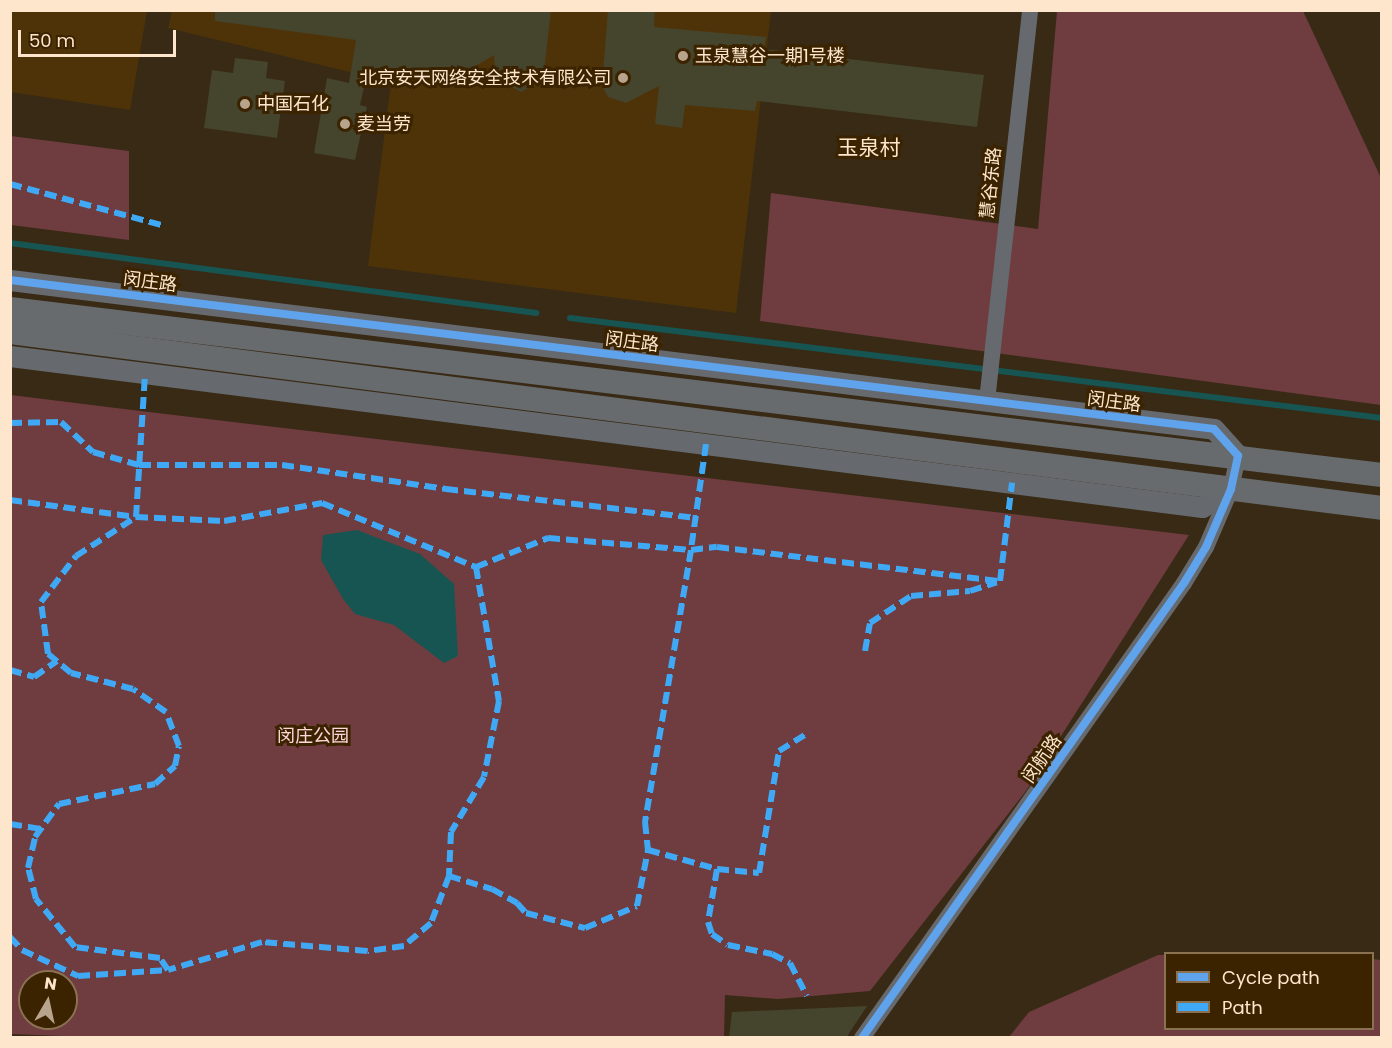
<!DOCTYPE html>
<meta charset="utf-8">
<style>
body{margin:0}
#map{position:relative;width:1392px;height:1048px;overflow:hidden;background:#382a15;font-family:Poppins,"Noto Sans SC",sans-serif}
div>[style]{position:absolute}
.built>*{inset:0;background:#4e3309}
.green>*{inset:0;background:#6f3c40}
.water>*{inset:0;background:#175552}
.stream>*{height:6px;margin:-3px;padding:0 3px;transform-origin:3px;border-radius:3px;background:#175552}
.building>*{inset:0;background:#45442c}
.minor>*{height:16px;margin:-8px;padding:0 8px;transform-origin:8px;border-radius:8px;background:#666a6e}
.tertiary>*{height:21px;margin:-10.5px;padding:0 10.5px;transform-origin:10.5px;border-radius:10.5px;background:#666a6e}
.secondary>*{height:24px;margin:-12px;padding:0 12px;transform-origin:12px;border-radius:12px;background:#686b6d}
.quiet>*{height:6px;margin-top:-3px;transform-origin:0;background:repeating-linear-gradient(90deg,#3fa9f5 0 12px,transparent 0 18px)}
.cycleway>*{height:8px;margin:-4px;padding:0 4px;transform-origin:4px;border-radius:4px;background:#60a3ed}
.dots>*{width:16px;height:16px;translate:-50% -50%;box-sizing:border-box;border:3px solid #3c2300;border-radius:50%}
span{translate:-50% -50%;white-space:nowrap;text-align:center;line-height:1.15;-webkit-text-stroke:6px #3c2300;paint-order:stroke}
.poi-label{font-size:18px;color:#fde6cc}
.left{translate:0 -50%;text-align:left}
.right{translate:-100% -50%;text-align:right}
.street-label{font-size:18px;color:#fde6cc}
.park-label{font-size:18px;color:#fed6d9}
.quarter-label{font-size:21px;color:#fde6cc}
.frame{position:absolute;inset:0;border:12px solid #fde6cc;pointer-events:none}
.legend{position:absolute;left:1164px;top:952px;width:210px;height:78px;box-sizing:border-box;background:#3c2300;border:2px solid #897152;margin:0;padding:8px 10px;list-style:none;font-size:18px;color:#fde6cc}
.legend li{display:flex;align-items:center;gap:12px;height:30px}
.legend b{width:30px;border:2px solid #897152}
.north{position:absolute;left:18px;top:970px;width:60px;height:60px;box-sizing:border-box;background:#3c2300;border:2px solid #897152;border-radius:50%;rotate:9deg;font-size:16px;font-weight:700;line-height:24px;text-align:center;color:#fde6cc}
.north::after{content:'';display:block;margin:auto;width:21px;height:27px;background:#b8a48c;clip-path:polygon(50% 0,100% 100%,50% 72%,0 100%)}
.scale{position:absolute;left:18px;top:30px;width:158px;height:27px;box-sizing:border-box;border:3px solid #fde6cc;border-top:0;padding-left:8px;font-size:18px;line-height:21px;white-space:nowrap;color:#fde6cc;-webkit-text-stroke:4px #3c2300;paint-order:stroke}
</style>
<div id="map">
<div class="built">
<i style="clip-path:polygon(11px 10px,147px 11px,130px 110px,11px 92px)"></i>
<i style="clip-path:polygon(172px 10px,771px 11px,736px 313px,368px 266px,391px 82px,168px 28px)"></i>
</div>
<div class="green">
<i style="clip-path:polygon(1057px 11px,1303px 11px,1381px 178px,1381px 405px,760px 321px,771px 193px,1038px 229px)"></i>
<i style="clip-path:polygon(11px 136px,129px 151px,129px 240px,11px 225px)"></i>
<i style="clip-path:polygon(evenodd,11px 395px,132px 410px,1189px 535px,1026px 791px,870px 991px,778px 999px,725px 995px,724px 1037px,112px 1038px,11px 1034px,11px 395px,30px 982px,66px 982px,66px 1018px,30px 1018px,30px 982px)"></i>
<i style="clip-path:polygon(1158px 955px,1165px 955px,1166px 1028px,1372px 1028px,1373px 959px,1381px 960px,1381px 1037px,1009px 1037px,1029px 1012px)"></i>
</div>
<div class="water">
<i style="clip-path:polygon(357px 530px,420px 554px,454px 584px,458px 656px,444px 663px,394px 625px,355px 614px,343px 599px,321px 560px,323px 535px)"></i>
</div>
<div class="stream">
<i style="left:10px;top:243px;width:531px;rotate:7.58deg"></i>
<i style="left:570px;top:318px;width:818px;rotate:7.02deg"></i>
</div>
<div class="building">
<i style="clip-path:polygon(215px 10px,551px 10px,543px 80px,521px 92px,496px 78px,494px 55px,451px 81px,367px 74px,360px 105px,367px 107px,355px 160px,314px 153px,327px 78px,349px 83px,356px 40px,215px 21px)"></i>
<i style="clip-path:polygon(608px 10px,655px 10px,654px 27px,766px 37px,764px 49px,984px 75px,977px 127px,757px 101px,755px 111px,685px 105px,682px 128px,655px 124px,659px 86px,626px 103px,608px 97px,602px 86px)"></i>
<i style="clip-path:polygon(235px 58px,268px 62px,266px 78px,285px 81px,277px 138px,204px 128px,212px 70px,233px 73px)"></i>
<i style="clip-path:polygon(867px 1006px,846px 1038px,729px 1038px,732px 1012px)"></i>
</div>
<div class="minor">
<i style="left:987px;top:401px;width:393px;rotate:-83.7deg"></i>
<i style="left:862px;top:1038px;width:557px;rotate:-54.71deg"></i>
<i style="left:1184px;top:583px;width:42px;rotate:-58.6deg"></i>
<i style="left:1206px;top:547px;width:63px;rotate:-66.7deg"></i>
<i style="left:1231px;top:489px;width:34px;rotate:-78deg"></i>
</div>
<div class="tertiary">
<i style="left:10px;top:280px;width:1213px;rotate:7.05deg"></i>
<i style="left:1214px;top:429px;width:36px;rotate:48deg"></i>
<i style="left:10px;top:356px;width:1202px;rotate:7.22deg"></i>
<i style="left:1202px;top:507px;width:34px;rotate:-32deg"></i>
</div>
<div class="secondary">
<i style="left:10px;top:309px;width:1382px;rotate:6.9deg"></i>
<i style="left:10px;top:332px;width:1383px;rotate:7.31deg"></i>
</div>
<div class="quiet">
<i style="left:10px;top:184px;width:161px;rotate:15.2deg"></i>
<i style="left:10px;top:423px;width:51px;rotate:-1.1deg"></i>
<i style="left:61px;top:422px;width:44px;rotate:43.2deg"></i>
<i style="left:93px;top:452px;width:48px;rotate:15.8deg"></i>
<i style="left:139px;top:465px;width:143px"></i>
<i style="left:282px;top:465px;width:166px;rotate:8.3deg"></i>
<i style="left:446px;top:489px;width:252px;rotate:6.6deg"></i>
<i style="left:706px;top:444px;width:107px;rotate:98.1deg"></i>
<i style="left:691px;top:550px;width:26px;rotate:-7deg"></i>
<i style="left:717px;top:547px;width:285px;rotate:6.9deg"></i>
<i style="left:10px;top:500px;width:127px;rotate:7.7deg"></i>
<i style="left:136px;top:517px;width:88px;rotate:2.6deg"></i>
<i style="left:224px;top:521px;width:100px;rotate:-10.4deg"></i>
<i style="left:322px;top:503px;width:167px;rotate:22.6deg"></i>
<i style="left:476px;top:567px;width:136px;rotate:80.3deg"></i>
<i style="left:499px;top:701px;width:77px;rotate:101.2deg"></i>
<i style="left:484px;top:777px;width:64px;rotate:121deg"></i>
<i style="left:451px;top:832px;width:44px;rotate:92.6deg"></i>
<i style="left:449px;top:876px;width:50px;rotate:111deg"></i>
<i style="left:431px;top:923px;width:35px;rotate:140deg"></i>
<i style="left:404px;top:946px;width:37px;rotate:172deg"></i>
<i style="left:367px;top:951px;width:105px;rotate:-175.1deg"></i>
<i style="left:262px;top:942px;width:98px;rotate:163.4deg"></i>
<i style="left:168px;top:970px;width:14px;rotate:-124deg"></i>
<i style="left:160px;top:958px;width:86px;rotate:-172.6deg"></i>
<i style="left:75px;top:947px;width:62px;rotate:-129.1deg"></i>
<i style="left:36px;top:899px;width:32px;rotate:-104deg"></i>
<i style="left:28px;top:868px;width:32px;rotate:-77deg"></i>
<i style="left:35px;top:837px;width:41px;rotate:-54deg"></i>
<i style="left:59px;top:804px;width:98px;rotate:-11.8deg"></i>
<i style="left:155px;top:784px;width:27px;rotate:-42deg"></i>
<i style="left:175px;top:766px;width:20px;rotate:-79deg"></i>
<i style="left:179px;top:746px;width:36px;rotate:-111deg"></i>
<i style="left:166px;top:712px;width:40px;rotate:-145.1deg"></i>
<i style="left:133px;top:689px;width:64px;rotate:-165.5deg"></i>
<i style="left:71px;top:673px;width:30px;rotate:-140deg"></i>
<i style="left:48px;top:654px;width:52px;rotate:-97.7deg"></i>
<i style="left:41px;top:602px;width:58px;rotate:-52.7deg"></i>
<i style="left:76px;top:556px;width:72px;rotate:-33deg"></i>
<i style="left:136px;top:517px;width:144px;rotate:-86.4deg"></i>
<i style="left:476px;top:567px;width:78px;rotate:-21.9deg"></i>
<i style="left:548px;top:538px;width:144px;rotate:4.8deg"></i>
<i style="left:691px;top:550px;width:276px;rotate:99.6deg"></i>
<i style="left:645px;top:822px;width:28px;rotate:84deg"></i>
<i style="left:648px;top:850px;width:72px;rotate:15.4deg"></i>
<i style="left:717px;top:869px;width:42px;rotate:5.4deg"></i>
<i style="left:759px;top:873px;width:124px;rotate:-80.7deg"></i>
<i style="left:779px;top:751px;width:36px;rotate:-32deg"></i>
<i style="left:1000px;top:581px;width:99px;rotate:-83deg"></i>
<i style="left:865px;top:651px;width:28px;rotate:-80deg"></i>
<i style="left:870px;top:623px;width:49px;rotate:-33.4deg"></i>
<i style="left:911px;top:596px;width:59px;rotate:-4.8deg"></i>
<i style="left:970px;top:591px;width:28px;rotate:-18deg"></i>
<i style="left:10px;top:670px;width:25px;rotate:16deg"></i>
<i style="left:34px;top:677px;width:28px;rotate:-35deg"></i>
<i style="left:10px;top:824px;width:31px;rotate:9deg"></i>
<i style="left:717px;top:869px;width:54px;rotate:99.6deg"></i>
<i style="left:708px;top:922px;width:13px;rotate:72deg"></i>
<i style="left:712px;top:934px;width:19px;rotate:35deg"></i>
<i style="left:728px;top:945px;width:45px;rotate:11.6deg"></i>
<i style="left:772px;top:954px;width:20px;rotate:27deg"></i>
<i style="left:790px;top:963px;width:37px;rotate:63deg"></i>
<i style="left:449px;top:876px;width:45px;rotate:16.8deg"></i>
<i style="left:492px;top:889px;width:29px;rotate:29deg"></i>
<i style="left:517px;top:903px;width:13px;rotate:48deg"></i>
<i style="left:526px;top:913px;width:61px;rotate:14.3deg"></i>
<i style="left:585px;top:928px;width:56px;rotate:-22.9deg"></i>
<i style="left:637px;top:906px;width:57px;rotate:-78.9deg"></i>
<i style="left:10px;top:937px;width:18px;rotate:47deg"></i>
<i style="left:22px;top:950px;width:62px;rotate:24.9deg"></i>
<i style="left:78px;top:976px;width:90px;rotate:-3.8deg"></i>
</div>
<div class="cycleway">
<i style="left:10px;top:280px;width:1213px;rotate:7.05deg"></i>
<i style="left:1214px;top:429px;width:36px;rotate:48deg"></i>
<i style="left:1238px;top:456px;width:34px;rotate:102deg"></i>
<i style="left:1231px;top:489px;width:63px;rotate:113.3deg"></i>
<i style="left:1206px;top:547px;width:42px;rotate:121.4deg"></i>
<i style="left:1184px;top:583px;width:557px;rotate:125.29deg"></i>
</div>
<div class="dots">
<i style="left:683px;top:56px;background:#b8a48c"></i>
<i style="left:623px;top:78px;background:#b8a48c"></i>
<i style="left:245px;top:104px;background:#b8a48c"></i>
<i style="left:345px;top:124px;background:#b8a48c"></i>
</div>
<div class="poi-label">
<span class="left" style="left:695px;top:56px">玉泉慧谷一期1号楼</span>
<span class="right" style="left:611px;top:78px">北京安天网络安全技术有限公司</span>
<span class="left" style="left:257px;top:104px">中国石化</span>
<span class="left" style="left:357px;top:124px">麦当劳</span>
</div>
<div class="street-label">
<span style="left:991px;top:183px;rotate:-84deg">慧谷东路</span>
<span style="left:150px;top:282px;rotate:7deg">闵庄路</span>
<span style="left:632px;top:342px;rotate:7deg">闵庄路</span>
<span style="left:1114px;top:402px;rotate:7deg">闵庄路</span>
<span style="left:1042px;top:759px;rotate:-55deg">闵航路</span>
</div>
<div class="park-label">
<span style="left:313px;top:736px">闵庄公园</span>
</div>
<div class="quarter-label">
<span style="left:869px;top:148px">玉泉村</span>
</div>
<div class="frame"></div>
<ul class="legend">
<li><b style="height:8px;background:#60a3ed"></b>Cycle path</li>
<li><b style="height:8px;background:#3fa9f5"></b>Path</li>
</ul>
<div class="north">N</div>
<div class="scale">50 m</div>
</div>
